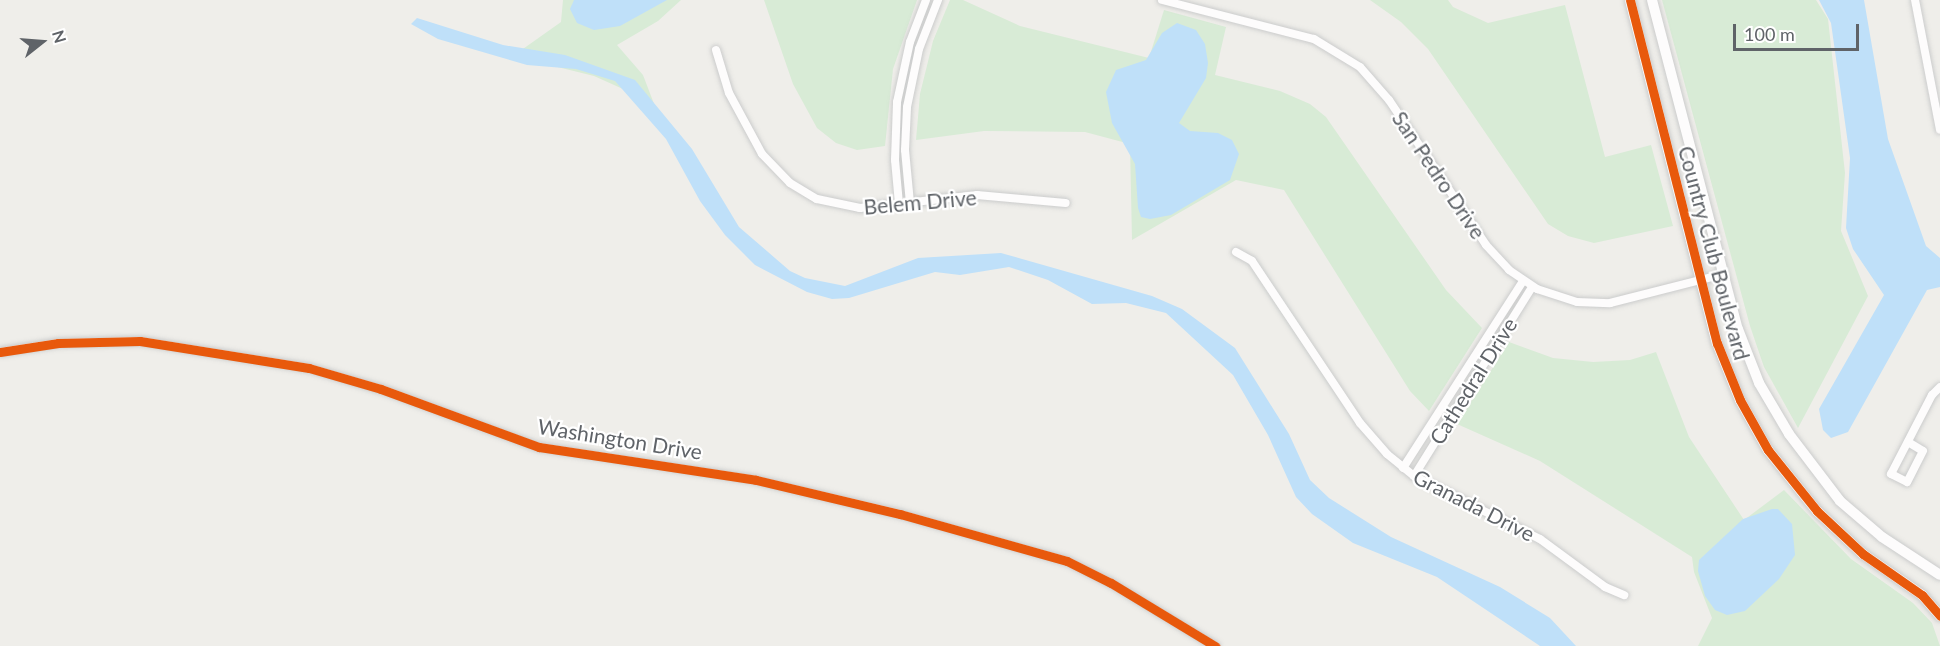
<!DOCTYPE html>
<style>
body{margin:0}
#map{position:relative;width:1940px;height:646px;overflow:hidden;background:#efeeea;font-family:Lato,sans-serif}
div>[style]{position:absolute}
.green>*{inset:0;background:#d8ebd6}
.water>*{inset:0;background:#bfe0f9}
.roads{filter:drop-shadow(0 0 2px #cbcccc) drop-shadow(0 0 2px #cbcccc)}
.street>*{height:8px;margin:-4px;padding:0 4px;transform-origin:4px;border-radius:4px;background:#fdfcfc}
.secondary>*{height:10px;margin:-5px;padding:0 5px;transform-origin:5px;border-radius:5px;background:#fdfcfc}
.cycleway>*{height:9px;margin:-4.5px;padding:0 4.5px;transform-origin:4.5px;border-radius:4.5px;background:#e8590c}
span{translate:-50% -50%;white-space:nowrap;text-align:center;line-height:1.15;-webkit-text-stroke:4.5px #fff;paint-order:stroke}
.street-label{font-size:21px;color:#5f6368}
.north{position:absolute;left:12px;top:12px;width:60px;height:60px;-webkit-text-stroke:4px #fff;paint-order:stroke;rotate:73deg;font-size:16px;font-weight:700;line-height:24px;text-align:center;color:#5f6368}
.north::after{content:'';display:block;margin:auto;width:21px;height:27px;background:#5f6368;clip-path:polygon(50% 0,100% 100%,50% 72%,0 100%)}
.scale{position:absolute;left:1733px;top:24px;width:126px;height:27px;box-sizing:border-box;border:3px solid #5f6368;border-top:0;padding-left:8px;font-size:18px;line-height:21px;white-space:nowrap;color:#5f6368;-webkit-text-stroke:4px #fff;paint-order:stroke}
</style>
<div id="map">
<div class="green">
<i style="clip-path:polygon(563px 0,681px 0,658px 21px,617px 45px,643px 75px,664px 130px,623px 89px,594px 76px,513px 56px,561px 22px)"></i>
<i style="clip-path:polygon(764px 0,917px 0,893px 69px,885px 146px,857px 150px,836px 143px,817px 128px,793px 84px)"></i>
<i style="clip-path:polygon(950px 0,963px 0,1020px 26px,1149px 58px,1164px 10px,1226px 27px,1215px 75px,1280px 91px,1310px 104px,1326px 117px,1446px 290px,1482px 328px,1429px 411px,1410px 391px,1284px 190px,1236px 180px,1132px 240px,1130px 144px,1085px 132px,984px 131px,916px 140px,920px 94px,933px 41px)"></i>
<i style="clip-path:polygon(1370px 0,1448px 0,1453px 7px,1488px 23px,1565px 5px,1605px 157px,1651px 145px,1673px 226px,1594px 243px,1568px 236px,1548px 224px,1428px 49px,1401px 22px)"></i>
<i style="clip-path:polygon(1662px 0,1816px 0,1828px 19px,1845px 173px,1841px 231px,1868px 296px,1798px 428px,1764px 367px,1750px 326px)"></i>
<i style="clip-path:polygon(1509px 342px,1553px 358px,1593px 362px,1630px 360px,1656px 352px,1689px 437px,1744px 520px,1784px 490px,1851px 559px,1913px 603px,1932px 623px,1940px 646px,1698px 646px,1712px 618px,1694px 572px,1692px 557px,1540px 461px,1457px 424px)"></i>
</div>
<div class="water">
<i style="clip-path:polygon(574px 0,667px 0,620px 26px,594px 30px,577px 23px,570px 9px)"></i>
<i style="clip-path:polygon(1819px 0,1864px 0,1888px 139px,1926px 246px,1940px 258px,1940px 287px,1927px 290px,1848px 432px,1831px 438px,1823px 430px,1819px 409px,1884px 295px,1853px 249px,1846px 228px,1850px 158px,1831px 23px)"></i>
<i style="clip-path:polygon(417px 18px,503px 45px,565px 55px,635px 80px,692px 149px,739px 227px,790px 271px,805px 278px,845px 286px,918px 258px,1001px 253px,1152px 296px,1182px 309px,1235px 348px,1289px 434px,1310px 480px,1329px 498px,1391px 537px,1500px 587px,1550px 618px,1576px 646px,1540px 646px,1437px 577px,1353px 543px,1312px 514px,1296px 497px,1268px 435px,1233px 375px,1166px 313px,1126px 303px,1092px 304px,1048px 280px,1009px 267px,960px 275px,935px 272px,849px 298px,832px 299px,807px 292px,755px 265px,725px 235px,700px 201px,666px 139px,615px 81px,576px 69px,527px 65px,438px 39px,411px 24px)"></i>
<i style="clip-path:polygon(1177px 23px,1196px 30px,1205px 44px,1208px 63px,1206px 78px,1179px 123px,1190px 131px,1218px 133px,1232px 140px,1239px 154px,1230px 180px,1171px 215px,1150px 219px,1141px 217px,1138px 208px,1135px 164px,1112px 123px,1106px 92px,1116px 70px,1146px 60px,1162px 33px)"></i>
<i style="clip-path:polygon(1772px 509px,1778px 509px,1792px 524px,1795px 555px,1779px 579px,1745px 611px,1727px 615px,1715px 610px,1705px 596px,1698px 571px,1699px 560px,1743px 519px)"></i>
</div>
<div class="roads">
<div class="street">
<i style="left:1162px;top:0;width:157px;rotate:14.4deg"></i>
<i style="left:1314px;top:39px;width:54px;rotate:31.3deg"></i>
<i style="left:1360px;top:67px;width:44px;rotate:48.7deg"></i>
<i style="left:1389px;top:100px;width:174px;rotate:56.2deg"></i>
<i style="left:1486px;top:245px;width:34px;rotate:47deg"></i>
<i style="left:1509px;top:270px;width:34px;rotate:34deg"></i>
<i style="left:1537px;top:289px;width:42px;rotate:18deg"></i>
<i style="left:1577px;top:302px;width:33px;rotate:2deg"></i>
<i style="left:1610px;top:303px;width:118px;rotate:-14.3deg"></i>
<i style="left:1915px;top:0;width:132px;rotate:79.1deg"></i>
<i style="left:716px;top:50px;width:45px;rotate:73.2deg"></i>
<i style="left:729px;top:93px;width:69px;rotate:61.6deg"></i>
<i style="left:762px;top:154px;width:40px;rotate:46deg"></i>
<i style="left:790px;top:183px;width:31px;rotate:31deg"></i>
<i style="left:817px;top:199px;width:44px;rotate:11.8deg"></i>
<i style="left:860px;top:208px;width:118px;rotate:-6.3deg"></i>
<i style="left:977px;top:195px;width:89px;rotate:5.1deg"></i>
<i style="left:910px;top:203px;width:53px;rotate:-95.4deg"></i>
<i style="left:905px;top:150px;width:43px;rotate:-87.3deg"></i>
<i style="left:907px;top:107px;width:59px;rotate:-78.3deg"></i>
<i style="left:919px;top:49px;width:53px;rotate:-68.8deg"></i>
<i style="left:899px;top:204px;width:44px;rotate:-95.2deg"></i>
<i style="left:895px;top:160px;width:58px;rotate:-88deg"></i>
<i style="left:897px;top:102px;width:61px;rotate:-77.8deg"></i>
<i style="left:910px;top:42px;width:45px;rotate:-69.1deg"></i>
<i style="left:1236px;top:252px;width:18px;rotate:29deg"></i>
<i style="left:1252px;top:261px;width:195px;rotate:56.3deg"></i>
<i style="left:1360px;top:423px;width:41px;rotate:48.9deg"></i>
<i style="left:1387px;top:454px;width:35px;rotate:39deg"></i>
<i style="left:1414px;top:476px;width:141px;rotate:26.6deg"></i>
<i style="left:1540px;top:539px;width:81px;rotate:36.4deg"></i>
<i style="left:1605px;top:587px;width:21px;rotate:23deg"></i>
<i style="left:0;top:352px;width:59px;rotate:-8.8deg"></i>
<i style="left:58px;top:343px;width:82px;rotate:-1.4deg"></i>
<i style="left:140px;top:341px;width:171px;rotate:9.1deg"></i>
<i style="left:309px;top:368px;width:75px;rotate:16.3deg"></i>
<i style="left:381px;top:389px;width:168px;rotate:20.2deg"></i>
<i style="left:539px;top:447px;width:219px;rotate:8.6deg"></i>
<i style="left:756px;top:480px;width:148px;rotate:13.3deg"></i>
<i style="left:900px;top:514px;width:173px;rotate:15.7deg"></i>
<i style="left:1067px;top:561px;width:49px;rotate:26.6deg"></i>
<i style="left:1111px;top:583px;width:122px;rotate:31.2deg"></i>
<i style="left:1908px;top:442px;width:17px;rotate:31deg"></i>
<i style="left:1923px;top:451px;width:35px;rotate:117deg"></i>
<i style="left:1907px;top:482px;width:18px;rotate:-153deg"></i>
<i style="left:1891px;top:474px;width:89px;rotate:-62.6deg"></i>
<i style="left:1932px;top:395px;width:11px;rotate:-45deg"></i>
<i style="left:1403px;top:468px;width:222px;rotate:-57.3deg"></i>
<i style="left:1414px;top:476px;width:223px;rotate:-58deg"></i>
</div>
<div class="secondary">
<i style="left:1630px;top:0;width:354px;rotate:75.8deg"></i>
<i style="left:1717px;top:343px;width:61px;rotate:68deg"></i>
<i style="left:1740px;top:400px;width:57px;rotate:60.8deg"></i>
<i style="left:1768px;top:450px;width:78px;rotate:51.2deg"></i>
<i style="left:1817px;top:511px;width:63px;rotate:43.1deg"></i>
<i style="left:1863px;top:554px;width:72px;rotate:34.8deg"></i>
<i style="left:1922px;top:595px;width:28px;rotate:49deg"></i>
<i style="left:1652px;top:0;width:340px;rotate:75.4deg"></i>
<i style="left:1738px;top:329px;width:58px;rotate:68.7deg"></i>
<i style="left:1759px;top:383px;width:59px;rotate:59.5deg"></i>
<i style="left:1789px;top:434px;width:84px;rotate:52.7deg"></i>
<i style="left:1840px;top:501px;width:55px;rotate:40.6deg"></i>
<i style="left:1882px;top:537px;width:69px;rotate:33.2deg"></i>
</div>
</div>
<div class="cycleway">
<i style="left:1630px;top:0;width:354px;rotate:75.8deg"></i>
<i style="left:1717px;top:343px;width:61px;rotate:68deg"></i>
<i style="left:1740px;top:400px;width:57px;rotate:60.8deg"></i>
<i style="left:1768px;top:450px;width:78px;rotate:51.2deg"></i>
<i style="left:1817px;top:511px;width:63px;rotate:43.1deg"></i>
<i style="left:1863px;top:554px;width:72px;rotate:34.8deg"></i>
<i style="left:1922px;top:595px;width:28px;rotate:49deg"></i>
<i style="left:0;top:352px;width:59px;rotate:-8.8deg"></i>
<i style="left:58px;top:343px;width:82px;rotate:-1.4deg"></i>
<i style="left:140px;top:341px;width:171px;rotate:9.1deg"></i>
<i style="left:309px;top:368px;width:75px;rotate:16.3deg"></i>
<i style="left:381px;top:389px;width:168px;rotate:20.2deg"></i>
<i style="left:539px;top:447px;width:219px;rotate:8.6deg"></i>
<i style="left:756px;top:480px;width:148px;rotate:13.3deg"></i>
<i style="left:900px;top:514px;width:173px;rotate:15.7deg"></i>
<i style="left:1067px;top:561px;width:49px;rotate:26.6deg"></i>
<i style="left:1111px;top:583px;width:122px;rotate:31.2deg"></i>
</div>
<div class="street-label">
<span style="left:1439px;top:175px;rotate:56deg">San Pedro Drive</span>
<span style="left:920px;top:202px;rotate:-5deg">Belem Drive</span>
<span style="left:1714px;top:253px;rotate:75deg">Country Club Boulevard</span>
<span style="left:1473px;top:381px;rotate:-58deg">Cathedral Drive</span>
<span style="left:620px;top:439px;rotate:9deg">Washington Drive</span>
<span style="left:1474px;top:505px;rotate:27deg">Granada Drive</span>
</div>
<div class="north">N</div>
<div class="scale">100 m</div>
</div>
